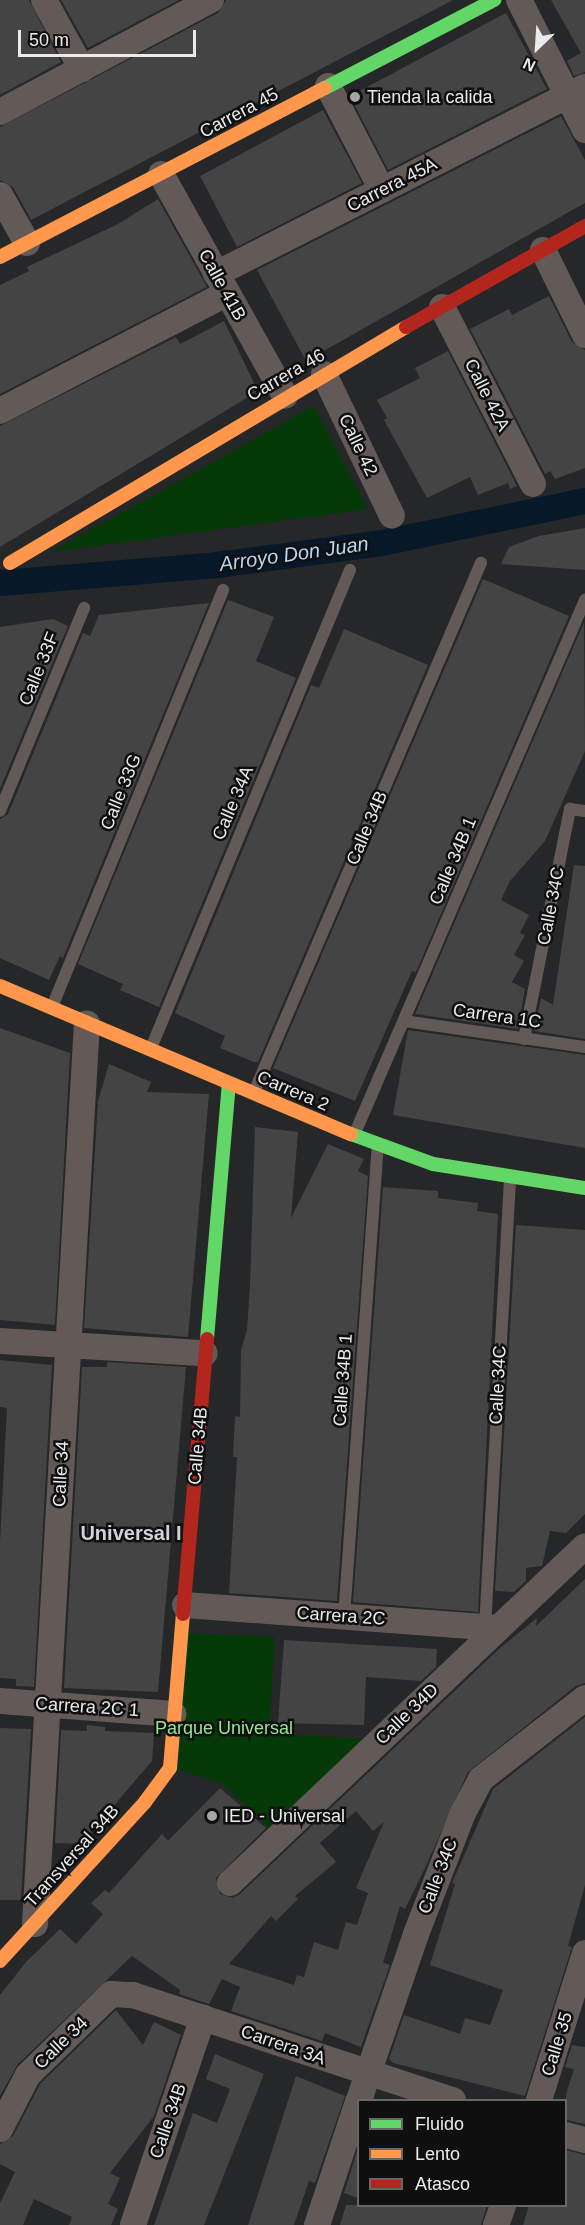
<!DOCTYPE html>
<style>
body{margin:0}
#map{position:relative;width:585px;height:2225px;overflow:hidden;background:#262728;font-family:Arial,sans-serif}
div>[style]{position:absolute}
.green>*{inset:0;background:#053a08}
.canal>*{height:26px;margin:-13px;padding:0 13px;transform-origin:13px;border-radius:13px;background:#071929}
.building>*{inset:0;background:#444}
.lane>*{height:12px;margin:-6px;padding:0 6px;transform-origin:6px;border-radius:6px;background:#635a57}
.street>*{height:26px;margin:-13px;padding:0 13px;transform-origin:13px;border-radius:13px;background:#635a57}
.fast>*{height:14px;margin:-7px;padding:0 7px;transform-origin:7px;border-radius:7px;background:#63d668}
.slow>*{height:14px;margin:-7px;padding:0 7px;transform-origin:7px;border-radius:7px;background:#ff974d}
.jam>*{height:14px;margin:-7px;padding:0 7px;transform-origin:7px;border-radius:7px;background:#b3261e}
.dots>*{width:16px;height:16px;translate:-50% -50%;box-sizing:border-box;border:3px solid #0f0f10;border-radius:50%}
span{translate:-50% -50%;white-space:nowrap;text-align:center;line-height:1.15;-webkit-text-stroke:5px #0f0f10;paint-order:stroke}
.poi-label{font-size:18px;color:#e9eaec}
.left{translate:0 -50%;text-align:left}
.street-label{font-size:18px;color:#e9eaec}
.park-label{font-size:18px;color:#97e694}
.water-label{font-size:20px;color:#b5d6f4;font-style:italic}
.neighbourhood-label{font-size:20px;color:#d1d3d7;font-weight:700}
.legend{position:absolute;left:357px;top:2099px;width:210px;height:108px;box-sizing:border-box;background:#0f0f10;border:2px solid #666768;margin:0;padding:8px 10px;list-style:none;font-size:18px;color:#e9eaec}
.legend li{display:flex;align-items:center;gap:12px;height:30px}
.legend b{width:30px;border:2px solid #666768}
.north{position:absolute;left:507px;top:18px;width:60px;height:60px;-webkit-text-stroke:4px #0f0f10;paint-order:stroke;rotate:205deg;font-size:16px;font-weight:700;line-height:24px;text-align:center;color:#e9eaec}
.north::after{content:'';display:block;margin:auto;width:21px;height:27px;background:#e9eaec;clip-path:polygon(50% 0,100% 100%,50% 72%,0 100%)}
.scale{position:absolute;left:18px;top:30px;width:178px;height:27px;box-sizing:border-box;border:3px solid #e9eaec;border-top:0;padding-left:8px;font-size:18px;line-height:21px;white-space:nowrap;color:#e9eaec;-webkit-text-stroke:4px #0f0f10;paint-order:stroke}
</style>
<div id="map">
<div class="green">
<i style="clip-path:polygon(314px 406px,368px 509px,51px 552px)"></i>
<i style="clip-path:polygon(187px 1633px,275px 1637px,269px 1733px,363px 1739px,271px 1830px,222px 1783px,176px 1769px)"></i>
</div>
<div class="canal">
<i style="left:0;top:583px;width:218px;rotate:-4.7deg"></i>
<i style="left:217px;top:565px;width:166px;rotate:-7.6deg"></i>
<i style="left:382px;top:543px;width:207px;rotate:-11.7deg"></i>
</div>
<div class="building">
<i style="clip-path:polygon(0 0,29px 0,61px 62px,0 95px)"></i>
<i style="clip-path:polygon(61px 0,179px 0,88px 48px)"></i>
<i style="clip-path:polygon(226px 0,453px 0,31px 220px,13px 187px,0 180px,0 127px,218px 13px)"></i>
<i style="clip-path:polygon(551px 0,585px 0,585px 72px,574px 76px,567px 61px,581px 53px)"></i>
<i style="clip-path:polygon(506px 13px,547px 89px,388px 170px,350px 96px)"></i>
<i style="clip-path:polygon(323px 110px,362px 183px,237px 247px,200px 176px)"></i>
<i style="clip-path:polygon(561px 116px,585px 160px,585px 203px,306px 361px,257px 270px)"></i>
<i style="clip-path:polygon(158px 199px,207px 287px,0 394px,0 285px,29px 271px,27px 267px,118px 224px)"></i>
<i style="clip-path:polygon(549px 296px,572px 342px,585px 350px,585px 468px,555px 479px,550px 471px,545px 474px,470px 329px,509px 309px,512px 315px)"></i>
<i style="clip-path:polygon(224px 321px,258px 391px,0 547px,0 426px,176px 337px,180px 344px)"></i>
<i style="clip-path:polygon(448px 351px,517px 486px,510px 489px,508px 483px,478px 495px,470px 477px,427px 498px,384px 420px,387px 418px,377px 400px,420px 378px,415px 368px)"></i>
<i style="clip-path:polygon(585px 528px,585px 570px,501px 564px,509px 547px,539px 536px)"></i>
<i style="clip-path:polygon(483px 579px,569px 616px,416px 972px,412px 971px,355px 1101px,273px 1068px)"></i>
<i style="clip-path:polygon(228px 600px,274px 617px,256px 661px,296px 678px,159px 1007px,120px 990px,123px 984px,78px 964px)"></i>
<i style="clip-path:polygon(209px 603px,63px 958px,60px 956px,49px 980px,0 958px,0 819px,8px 814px,83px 633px,90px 636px,99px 615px)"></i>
<i style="clip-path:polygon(53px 619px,68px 626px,0 789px,0 627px)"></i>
<i style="clip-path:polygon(584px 622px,585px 751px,545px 841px,510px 881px,501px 900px,529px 915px,520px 933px,525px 935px,514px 955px,524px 961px,512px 982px,525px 989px,518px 1029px,415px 1014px)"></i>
<i style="clip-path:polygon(344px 629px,428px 665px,258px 1062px,254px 1062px,220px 1048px,225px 1036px,175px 1013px,311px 685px,319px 688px)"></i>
<i style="clip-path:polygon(574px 865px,585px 866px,585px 1039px,534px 1031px,541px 998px,553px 1005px)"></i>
<i style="clip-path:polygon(0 1028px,70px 1053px,55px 1325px,0 1320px)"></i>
<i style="clip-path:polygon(408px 1030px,585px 1055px,585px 1148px,393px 1115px)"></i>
<i style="clip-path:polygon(109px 1064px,151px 1082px,147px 1092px,209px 1094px,188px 1337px,84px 1328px,98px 1101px)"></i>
<i style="clip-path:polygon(255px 1127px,298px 1132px,291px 1218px,328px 1144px,364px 1159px,358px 1171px,368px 1176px,337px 1601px,229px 1593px,237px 1457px,233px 1457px,235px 1416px,240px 1417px,241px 1350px,247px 1330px,250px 1285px)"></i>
<i style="clip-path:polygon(383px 1187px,438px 1191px,438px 1198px,478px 1203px,477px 1211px,498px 1214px,478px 1612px,353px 1602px)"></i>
<i style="clip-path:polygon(516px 1225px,585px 1230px,585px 1514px,566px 1533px,550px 1531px,542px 1566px,526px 1568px,526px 1581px,514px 1592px,495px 1591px)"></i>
<i style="clip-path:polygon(0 1360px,52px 1365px,34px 1687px,16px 1686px,16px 1679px,0 1678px,0 1542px,7px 1408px,0 1407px)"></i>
<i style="clip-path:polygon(107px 1362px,186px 1367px,158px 1692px,64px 1688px,82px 1367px,107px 1367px)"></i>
<i style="clip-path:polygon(evenodd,585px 1579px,585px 1683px,576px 1686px,468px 1772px,425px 1868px,405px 1909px,400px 1906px,383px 1963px,390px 1965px,361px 2047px,325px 2033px,322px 2041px,231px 2011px,240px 1987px,222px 1979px,209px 2004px,179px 1994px,180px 1990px,132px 1956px,18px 2064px,0 2096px,0 1995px,26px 1962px,60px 1929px,76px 1944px,103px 1914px,91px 1903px,105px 1890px,109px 1893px,162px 1834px,168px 1841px,220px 1788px,266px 1828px,216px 1878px,220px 1894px,233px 1898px,240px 1894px,500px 1648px,537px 1618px,536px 1626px,585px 1579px,356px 1811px,373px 1831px,384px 1822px,356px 1888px,368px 1893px,357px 1925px,346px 1922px,338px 1950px,314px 1942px,304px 1977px,297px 1975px,294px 1985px,229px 1964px,271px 1916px,276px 1921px,298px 1899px,295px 1896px,336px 1862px,320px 1843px,356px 1811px)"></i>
<i style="clip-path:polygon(284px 1640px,437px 1649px,436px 1667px,421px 1681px,366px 1677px,364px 1725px,278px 1723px)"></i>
<i style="clip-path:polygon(585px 1717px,585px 1885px,568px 1946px,572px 1947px,525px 2096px,393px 2063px,389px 2059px,404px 2015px,460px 2034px,465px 2018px,490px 2025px,503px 1990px,430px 1965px,455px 1884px,452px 1883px,493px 1789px)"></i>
<i style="clip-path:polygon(87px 1725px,105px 1727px,105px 1731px,154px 1733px,152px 1761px,81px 1844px,55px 1843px,61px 1730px,87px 1731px)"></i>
<i style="clip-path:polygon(0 1728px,31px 1729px,21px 1900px,0 1900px)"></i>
<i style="clip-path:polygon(116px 2010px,143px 2045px,154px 2022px,181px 2035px,154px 2116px,110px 2173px,120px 2178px,108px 2204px,118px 2209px,111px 2225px,69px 2225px,72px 2217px,34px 2199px,23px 2225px,0 2225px,0 2203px,15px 2172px,0 2164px,0 2144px,13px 2136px,40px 2084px)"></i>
<i style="clip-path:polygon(572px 2045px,585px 2047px,585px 2124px,566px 2120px,566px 2094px,574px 2069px,565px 2067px)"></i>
<i style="clip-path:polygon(215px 2054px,264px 2074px,204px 2225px,154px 2225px,193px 2113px,217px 2123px,230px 2089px,206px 2079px)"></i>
<i style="clip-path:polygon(296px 2076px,345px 2096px,315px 2183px,309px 2181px,294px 2225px,248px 2225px)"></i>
<i style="clip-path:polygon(358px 2148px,358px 2198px,344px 2193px)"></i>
<i style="clip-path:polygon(566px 2150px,585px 2155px,585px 2225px,523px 2225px,529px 2205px,566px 2205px)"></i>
<i style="clip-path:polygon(346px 2205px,487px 2205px,481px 2225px,340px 2225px)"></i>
</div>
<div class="lane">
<i style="left:0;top:811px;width:220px;rotate:-67.5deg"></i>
<i style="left:52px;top:1007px;width:451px;rotate:-67.7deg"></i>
<i style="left:404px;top:1021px;width:183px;rotate:8.2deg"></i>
<i style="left:524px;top:1039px;width:235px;rotate:-78.7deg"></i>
<i style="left:570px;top:809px;width:15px;rotate:8deg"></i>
<i style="left:151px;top:1048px;width:518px;rotate:-67.4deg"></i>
<i style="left:254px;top:1092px;width:576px;rotate:-66.78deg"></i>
<i style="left:355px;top:1133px;width:581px;rotate:-66.66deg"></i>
<i style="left:344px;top:1617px;width:471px;rotate:-85.9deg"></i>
<i style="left:485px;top:1627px;width:449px;rotate:-86.8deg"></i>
</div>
<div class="street">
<i style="left:44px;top:0;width:79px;rotate:61.2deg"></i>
<i style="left:519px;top:0;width:146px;rotate:63.1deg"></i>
<i style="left:328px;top:86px;width:117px;rotate:62.6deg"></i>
<i style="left:0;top:112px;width:239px;rotate:-28deg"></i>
<i style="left:161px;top:174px;width:254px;rotate:60.8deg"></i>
<i style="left:0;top:195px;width:55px;rotate:60.6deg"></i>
<i style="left:543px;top:250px;width:95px;rotate:63.7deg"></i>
<i style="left:216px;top:274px;width:414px;rotate:-26.9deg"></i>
<i style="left:442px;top:307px;width:199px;rotate:62.8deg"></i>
<i style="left:324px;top:374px;width:157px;rotate:64.4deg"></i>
<i style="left:0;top:411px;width:254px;rotate:-27.4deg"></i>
<i style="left:0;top:1341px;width:205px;rotate:3.4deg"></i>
<i style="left:185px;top:1605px;width:313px;rotate:4.2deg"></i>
<i style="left:0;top:1701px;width:174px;rotate:4.3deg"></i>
<i style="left:230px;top:1883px;width:489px;rotate:-43.5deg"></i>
<i style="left:35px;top:1924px;width:902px;rotate:-86.7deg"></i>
<i style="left:359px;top:2100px;width:176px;rotate:-71deg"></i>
<i style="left:416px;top:1934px;width:130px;rotate:-68.8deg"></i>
<i style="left:463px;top:1813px;width:38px;rotate:-62deg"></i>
<i style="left:481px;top:1779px;width:132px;rotate:-37.9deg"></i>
<i style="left:539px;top:2100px;width:154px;rotate:-72.6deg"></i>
<i style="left:0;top:2129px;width:61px;rotate:-62.6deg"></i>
<i style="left:28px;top:2075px;width:116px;rotate:-44.3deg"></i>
<i style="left:111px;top:1994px;width:22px;rotate:3deg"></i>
<i style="left:133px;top:1995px;width:337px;rotate:18.2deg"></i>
<i style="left:566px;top:2135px;width:20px;rotate:15deg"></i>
<i style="left:133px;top:2225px;width:219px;rotate:-71.4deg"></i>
<i style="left:317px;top:2225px;width:130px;rotate:-71.6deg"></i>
<i style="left:496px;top:2225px;width:20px;rotate:-70deg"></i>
</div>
<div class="fast">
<i style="left:325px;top:88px;width:191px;rotate:-27.5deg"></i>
<i style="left:351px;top:1134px;width:87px;rotate:20.1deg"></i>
<i style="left:433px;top:1164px;width:154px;rotate:9deg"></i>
<i style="left:207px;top:1339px;width:256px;rotate:-85.1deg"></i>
</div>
<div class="slow">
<i style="left:0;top:257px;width:366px;rotate:-27.5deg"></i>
<i style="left:10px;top:563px;width:461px;rotate:-30.8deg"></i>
<i style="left:0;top:986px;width:381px;rotate:22.9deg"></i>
<i style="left:0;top:1961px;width:215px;rotate:-47.6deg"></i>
<i style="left:145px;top:1802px;width:42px;rotate:-53.7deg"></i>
<i style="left:170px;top:1768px;width:155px;rotate:-85.2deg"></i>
</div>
<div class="jam">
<i style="left:406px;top:327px;width:206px;rotate:-29.4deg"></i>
<i style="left:183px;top:1614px;width:276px;rotate:-85deg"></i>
</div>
<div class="dots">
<i style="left:355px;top:97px;background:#a5a6a7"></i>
<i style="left:212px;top:1816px;background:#a5a6a7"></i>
</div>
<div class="poi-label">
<span class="left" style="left:367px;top:97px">Tienda la calida</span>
<span class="left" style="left:224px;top:1816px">IED - Universal</span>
</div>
<div class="street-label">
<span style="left:239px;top:113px;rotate:-28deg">Carrera 45</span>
<span style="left:392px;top:185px;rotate:-27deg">Carrera 45A</span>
<span style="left:222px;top:285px;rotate:61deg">Calle 41B</span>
<span style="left:286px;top:375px;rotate:-30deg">Carrera 46</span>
<span style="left:487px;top:395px;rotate:63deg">Calle 42A</span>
<span style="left:358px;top:445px;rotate:64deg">Calle 42</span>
<span style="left:39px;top:669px;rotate:-68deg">Calle 33F</span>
<span style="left:121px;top:792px;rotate:-68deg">Calle 33G</span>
<span style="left:233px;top:803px;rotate:-67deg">Calle 34A</span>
<span style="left:367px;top:828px;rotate:-67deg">Calle 34B</span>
<span style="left:453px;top:861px;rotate:-67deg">Calle 34B 1</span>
<span style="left:551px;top:906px;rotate:-79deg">Calle 34C</span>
<span style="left:497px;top:1016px;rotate:8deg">Carrera 1C</span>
<span style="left:293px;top:1091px;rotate:23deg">Carrera 2</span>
<span style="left:343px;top:1380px;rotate:-86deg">Calle 34B 1</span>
<span style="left:498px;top:1385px;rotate:-87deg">Calle 34C</span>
<span style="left:198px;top:1446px;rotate:-85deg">Calle 34B</span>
<span style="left:61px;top:1474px;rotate:-87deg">Calle 34</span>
<span style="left:341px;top:1616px;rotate:4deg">Carrera 2C</span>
<span style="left:87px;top:1707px;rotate:4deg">Carrera 2C 1</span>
<span style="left:407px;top:1714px;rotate:-44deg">Calle 34D</span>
<span style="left:72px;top:1856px;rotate:-48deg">Transversal 34B</span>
<span style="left:438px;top:1876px;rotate:-69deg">Calle 34C</span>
<span style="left:61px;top:2043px;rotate:-44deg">Calle 34</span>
<span style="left:557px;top:2044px;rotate:-73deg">Calle 35</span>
<span style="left:283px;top:2045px;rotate:19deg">Carrera 3A</span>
<span style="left:168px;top:2121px;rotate:-71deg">Calle 34B</span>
</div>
<div class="park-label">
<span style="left:224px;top:1728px">Parque Universal</span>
</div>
<div class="water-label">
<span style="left:294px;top:554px;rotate:-8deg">Arroyo Don Juan</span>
</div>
<div class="neighbourhood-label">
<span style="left:131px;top:1533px">Universal I</span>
</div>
<ul class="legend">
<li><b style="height:8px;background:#63d668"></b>Fluido</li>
<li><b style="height:8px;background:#ff974d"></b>Lento</li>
<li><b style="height:8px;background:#b3261e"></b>Atasco</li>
</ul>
<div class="north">N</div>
<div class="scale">50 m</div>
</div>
